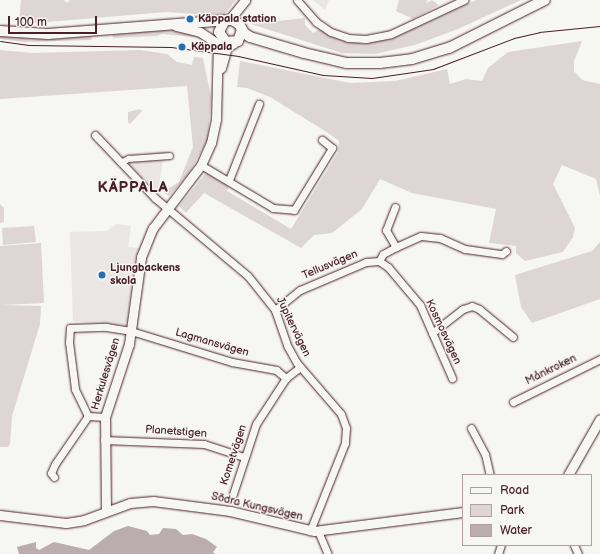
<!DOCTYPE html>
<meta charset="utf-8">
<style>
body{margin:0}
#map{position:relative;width:600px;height:554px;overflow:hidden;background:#f6f6f2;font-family:"Balsamiq Sans",sans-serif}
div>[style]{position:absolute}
.built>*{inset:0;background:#e9e6e3}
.green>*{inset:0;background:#ddd6d5}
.water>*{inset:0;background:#bbadae}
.roads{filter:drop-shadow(0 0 1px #4a1f2b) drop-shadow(0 0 1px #4a1f2b)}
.pedestrian>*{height:5.5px;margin:-2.75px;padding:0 2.75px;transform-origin:2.75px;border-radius:2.75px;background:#f6f6f2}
.minor>*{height:7px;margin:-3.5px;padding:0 3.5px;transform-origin:3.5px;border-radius:3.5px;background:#f6f6f2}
.tertiary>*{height:9px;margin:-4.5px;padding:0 4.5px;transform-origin:4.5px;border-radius:4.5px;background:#f6f6f2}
.secondary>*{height:10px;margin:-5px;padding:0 5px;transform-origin:5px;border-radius:5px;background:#f6f6f2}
.tram>*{height:1px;margin:-0.5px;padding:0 0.5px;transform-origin:0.5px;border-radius:0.5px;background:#4a1f2b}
.dots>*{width:11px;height:11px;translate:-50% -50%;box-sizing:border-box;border:2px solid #f6f6f2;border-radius:50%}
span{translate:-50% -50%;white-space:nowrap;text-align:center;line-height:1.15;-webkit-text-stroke:3px #f6f6f2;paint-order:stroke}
.poi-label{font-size:11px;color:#4a1f2b;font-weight:700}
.left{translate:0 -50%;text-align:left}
.street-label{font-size:11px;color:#4a1f2b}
.district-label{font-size:15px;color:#4a1f2b;font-weight:700;letter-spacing:1px}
.legend{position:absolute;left:462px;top:474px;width:130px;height:72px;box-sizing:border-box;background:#f6f6f2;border:1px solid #b1a0a2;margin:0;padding:5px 7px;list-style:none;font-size:12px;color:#4a1f2b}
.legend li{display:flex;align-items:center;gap:8px;height:20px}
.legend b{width:20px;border:1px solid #b1a0a2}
.scale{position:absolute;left:8px;top:16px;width:89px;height:18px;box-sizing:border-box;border:2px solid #4a1f2b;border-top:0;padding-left:5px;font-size:12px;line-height:14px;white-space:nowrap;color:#4a1f2b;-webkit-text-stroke:3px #f6f6f2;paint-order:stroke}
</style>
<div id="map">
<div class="built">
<i style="clip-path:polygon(313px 0,329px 0,325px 10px)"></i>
<i style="clip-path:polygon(164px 152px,158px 192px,121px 157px)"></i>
<i style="clip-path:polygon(117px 224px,131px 226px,128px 247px,140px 248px,134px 262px,128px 326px,73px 321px,70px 232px,106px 231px)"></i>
</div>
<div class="green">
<i style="clip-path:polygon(21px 0,64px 0,67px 3px,70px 0,236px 0,223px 16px,166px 12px,36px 23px,19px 22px)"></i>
<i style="clip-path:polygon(399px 0,427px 0,426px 3px,432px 0,439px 5px,413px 19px,396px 11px)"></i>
<i style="clip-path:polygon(476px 0,521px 0,458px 29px,415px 45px,375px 54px,342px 53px,251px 24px,305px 18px,305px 25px,313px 33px,320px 29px,341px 40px,365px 44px,400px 35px)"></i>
<i style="clip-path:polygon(178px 29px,205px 38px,162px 34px,157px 36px,113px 38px,112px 34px)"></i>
<i style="clip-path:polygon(0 34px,38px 39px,91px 35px,92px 40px,24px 42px,0 39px)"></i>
<i style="clip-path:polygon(582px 41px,574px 61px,574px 71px,582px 80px,600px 84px,600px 196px,596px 179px,562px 165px,553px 184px,575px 228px,573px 237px,563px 252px,525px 261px,516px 253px,516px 246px,489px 243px,496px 209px,412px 193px,380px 179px,362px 209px,332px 233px,314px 235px,301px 248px,204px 193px,186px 213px,179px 206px,206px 173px,229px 186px,227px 191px,291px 229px,338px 152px,339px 141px,325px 131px,270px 97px,247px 88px,237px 87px,240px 61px,350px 83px,395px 81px,447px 69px,450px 84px,466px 79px,482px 81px,488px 68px,508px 52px)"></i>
<i style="clip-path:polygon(0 50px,32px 53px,140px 50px,167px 54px,177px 62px,192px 65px,194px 57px,203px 58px,211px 97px,208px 139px,188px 175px,169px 196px,163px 192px,179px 182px,193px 147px,187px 86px,0 99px)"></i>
<i style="clip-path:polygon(140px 109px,142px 111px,130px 124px,128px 122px,128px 112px)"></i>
<i style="clip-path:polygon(0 204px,4px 208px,4px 222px,0 223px)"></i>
<i style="clip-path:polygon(34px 226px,36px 242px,3px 245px,2px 228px)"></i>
<i style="clip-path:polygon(600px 242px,600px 299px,532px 323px,521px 307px,515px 275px,592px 251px)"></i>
<i style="clip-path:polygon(41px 243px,44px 303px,2px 305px,41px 306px,40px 324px,12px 416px,10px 444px,8px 447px,0 447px,0 246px)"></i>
</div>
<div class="water">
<i style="clip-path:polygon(128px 526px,147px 531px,150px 535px,159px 534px,163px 528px,176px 529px,183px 535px,192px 534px,206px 539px,217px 547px,213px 552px,215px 554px,19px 554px,17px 547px,36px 542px,36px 548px,39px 550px,54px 542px,89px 550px,114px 531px)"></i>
</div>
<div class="roads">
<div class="pedestrian">
<i style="left:121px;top:163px;width:9px;rotate:-27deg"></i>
<i style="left:129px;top:159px;width:41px;rotate:-4.2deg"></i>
</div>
<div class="minor">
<i style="left:297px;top:0;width:29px;rotate:49deg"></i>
<i style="left:316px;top:22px;width:18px;rotate:34deg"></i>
<i style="left:331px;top:32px;width:18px;rotate:19deg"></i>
<i style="left:348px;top:38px;width:18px;rotate:3deg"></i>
<i style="left:366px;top:39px;width:25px;rotate:-11deg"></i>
<i style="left:391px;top:34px;width:81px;rotate:-25deg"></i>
<i style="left:95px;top:135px;width:87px;rotate:46.4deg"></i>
<i style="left:155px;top:198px;width:121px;rotate:40deg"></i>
<i style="left:248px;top:276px;width:43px;rotate:51.5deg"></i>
<i style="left:275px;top:310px;width:39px;rotate:71deg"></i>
<i style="left:288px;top:347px;width:18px;rotate:61deg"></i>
<i style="left:297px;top:363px;width:67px;rotate:49.2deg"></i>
<i style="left:341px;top:414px;width:15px;rotate:70deg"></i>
<i style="left:346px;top:428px;width:15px;rotate:94deg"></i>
<i style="left:345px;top:443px;width:95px;rotate:111.7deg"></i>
<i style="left:201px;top:165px;width:84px;rotate:30.8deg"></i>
<i style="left:273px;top:208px;width:21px;rotate:5deg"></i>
<i style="left:294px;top:210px;width:73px;rotate:-58.5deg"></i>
<i style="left:332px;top:148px;width:13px;rotate:-141deg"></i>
<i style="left:229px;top:180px;width:82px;rotate:-68.5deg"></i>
<i style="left:395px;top:207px;width:25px;rotate:111deg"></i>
<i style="left:386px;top:230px;width:20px;rotate:60deg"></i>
<i style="left:379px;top:261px;width:11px;rotate:34deg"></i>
<i style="left:388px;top:267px;width:50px;rotate:49.9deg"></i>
<i style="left:420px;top:305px;width:80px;rotate:66.3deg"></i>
<i style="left:275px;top:310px;width:32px;rotate:-39deg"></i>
<i style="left:300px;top:290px;width:72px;rotate:-23deg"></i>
<i style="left:366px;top:262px;width:13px;rotate:-4deg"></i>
<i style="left:379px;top:261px;width:8px;rotate:-60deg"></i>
<i style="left:383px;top:254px;width:15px;rotate:-28deg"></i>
<i style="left:396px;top:247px;width:27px;rotate:-24deg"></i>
<i style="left:421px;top:236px;width:19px;rotate:6deg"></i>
<i style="left:440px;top:238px;width:27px;rotate:24deg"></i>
<i style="left:465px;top:249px;width:37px;rotate:8deg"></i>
<i style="left:502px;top:254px;width:5px;rotate:-37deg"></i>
<i style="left:432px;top:333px;width:39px;rotate:-38deg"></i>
<i style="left:463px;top:309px;width:9px;rotate:-18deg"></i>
<i style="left:472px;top:306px;width:8px;rotate:23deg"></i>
<i style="left:479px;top:309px;width:44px;rotate:39.5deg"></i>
<i style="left:513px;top:402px;width:97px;rotate:-26.3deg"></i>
<i style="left:105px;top:417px;width:17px;rotate:-177deg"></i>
<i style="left:88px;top:416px;width:30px;rotate:-116deg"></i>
<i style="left:75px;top:389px;width:47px;rotate:-97.3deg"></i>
<i style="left:69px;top:342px;width:14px;rotate:-86deg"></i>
<i style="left:70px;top:328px;width:36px;rotate:-2deg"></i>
<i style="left:106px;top:327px;width:25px;rotate:9deg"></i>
<i style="left:131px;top:331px;width:106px;rotate:17.1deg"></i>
<i style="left:232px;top:362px;width:45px;rotate:10.3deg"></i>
<i style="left:276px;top:370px;width:13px;rotate:39deg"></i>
<i style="left:471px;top:428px;width:30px;rotate:62deg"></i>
<i style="left:485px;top:454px;width:22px;rotate:77deg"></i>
<i style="left:104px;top:440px;width:100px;rotate:2.3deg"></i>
<i style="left:204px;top:444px;width:42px;rotate:18deg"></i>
<i style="left:54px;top:477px;width:5px;rotate:-127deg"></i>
<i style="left:51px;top:473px;width:10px;rotate:-66deg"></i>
<i style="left:55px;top:464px;width:58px;rotate:-55.5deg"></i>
<i style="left:233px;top:494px;width:74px;rotate:-71.8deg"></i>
<i style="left:256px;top:424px;width:55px;rotate:-56.9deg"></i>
<i style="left:286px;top:378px;width:18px;rotate:-38deg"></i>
<i style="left:318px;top:531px;width:25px;rotate:67deg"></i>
<i style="left:574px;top:545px;width:10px;rotate:66deg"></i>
<i style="left:498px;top:554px;width:9px;rotate:-72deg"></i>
</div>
<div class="tertiary">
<i style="left:229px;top:20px;width:26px;rotate:-51deg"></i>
<i style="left:221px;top:68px;width:22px;rotate:-74deg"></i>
<i style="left:227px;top:47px;width:8px;rotate:-30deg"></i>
<i style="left:568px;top:475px;width:64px;rotate:-60.3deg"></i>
<i style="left:106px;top:511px;width:94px;rotate:-90.6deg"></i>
<i style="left:105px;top:417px;width:77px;rotate:-71.8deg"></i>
<i style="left:129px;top:344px;width:88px;rotate:-82.1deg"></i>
<i style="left:141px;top:257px;width:31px;rotate:-68deg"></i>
<i style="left:153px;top:228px;width:79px;rotate:-52.7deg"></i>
<i style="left:201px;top:165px;width:24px;rotate:-66deg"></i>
<i style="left:211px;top:143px;width:25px;rotate:-78deg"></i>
<i style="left:216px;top:119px;width:75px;rotate:-88.5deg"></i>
<i style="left:218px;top:44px;width:22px;rotate:-146deg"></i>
<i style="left:200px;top:32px;width:25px;rotate:-166deg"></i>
<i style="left:0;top:515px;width:66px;rotate:6.9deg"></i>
<i style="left:66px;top:523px;width:18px;rotate:-9deg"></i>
<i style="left:84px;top:520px;width:49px;rotate:-20.3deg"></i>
<i style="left:130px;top:503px;width:23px;rotate:-5deg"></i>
<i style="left:153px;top:501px;width:78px;rotate:7.4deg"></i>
<i style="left:230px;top:511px;width:86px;rotate:13.4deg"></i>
<i style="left:314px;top:531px;width:150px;rotate:-7.3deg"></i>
</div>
<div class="secondary">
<i style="left:224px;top:22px;width:11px;rotate:117deg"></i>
<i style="left:219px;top:32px;width:12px;rotate:55deg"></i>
<i style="left:226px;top:42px;width:12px;rotate:-5deg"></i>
<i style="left:238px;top:41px;width:12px;rotate:-70deg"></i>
<i style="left:0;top:31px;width:48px;rotate:3.6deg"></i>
<i style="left:48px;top:34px;width:185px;rotate:-4.4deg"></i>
<i style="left:232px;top:20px;width:8px;rotate:30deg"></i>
<i style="left:239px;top:24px;width:10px;rotate:61deg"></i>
<i style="left:244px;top:33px;width:7px;rotate:34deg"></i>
<i style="left:250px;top:37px;width:56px;rotate:16.5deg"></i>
<i style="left:304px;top:53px;width:43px;rotate:13.4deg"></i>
<i style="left:346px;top:63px;width:34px"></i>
<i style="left:380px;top:63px;width:32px;rotate:-7deg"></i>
<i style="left:412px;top:59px;width:39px;rotate:-17deg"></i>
<i style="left:449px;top:48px;width:107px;rotate:-26.6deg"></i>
</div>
</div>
<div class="tram">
<i style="left:0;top:41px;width:29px;rotate:8deg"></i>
<i style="left:29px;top:45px;width:142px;rotate:0.8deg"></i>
<i style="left:171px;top:47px;width:68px;rotate:7.7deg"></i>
<i style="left:238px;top:56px;width:87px;rotate:12.6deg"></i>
<i style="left:323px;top:75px;width:49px;rotate:3.5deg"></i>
<i style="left:372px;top:78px;width:62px;rotate:-8.4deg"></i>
<i style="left:433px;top:69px;width:87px;rotate:-20.9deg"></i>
<i style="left:514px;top:38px;width:26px;rotate:-13deg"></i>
<i style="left:539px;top:32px;width:61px;rotate:-5.6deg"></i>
</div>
<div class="dots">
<i style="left:190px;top:19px;background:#1f6fb2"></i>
<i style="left:182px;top:47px;background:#1f6fb2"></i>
<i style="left:102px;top:275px;background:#1f6fb2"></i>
</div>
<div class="poi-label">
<span class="left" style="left:198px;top:19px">Käppala station</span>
<span class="left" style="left:191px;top:47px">Käppala</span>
<span class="left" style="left:110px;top:275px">Ljungbackens<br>skola</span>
</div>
<div class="street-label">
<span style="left:330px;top:265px;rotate:-23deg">Tellusvägen</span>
<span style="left:293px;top:327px;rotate:64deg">Jupitervägen</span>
<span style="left:443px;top:332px;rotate:65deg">Kosmosvägen</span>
<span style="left:212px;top:343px;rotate:16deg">Lagmansvägen</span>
<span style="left:551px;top:370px;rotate:-26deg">Månkroken</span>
<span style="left:106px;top:374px;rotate:-73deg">Herkulesvägen</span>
<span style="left:176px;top:432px;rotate:4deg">Planetstigen</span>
<span style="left:234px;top:455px;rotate:-72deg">Kometvägen</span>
<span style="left:257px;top:507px;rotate:13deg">Södra Kungsvägen</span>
</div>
<div class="district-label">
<span style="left:133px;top:188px">KÄPPALA</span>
</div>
<ul class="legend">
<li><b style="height:5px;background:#f6f6f2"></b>Road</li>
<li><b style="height:11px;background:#ddd6d5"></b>Park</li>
<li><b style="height:11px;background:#bbadae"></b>Water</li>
</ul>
<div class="scale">100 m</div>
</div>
